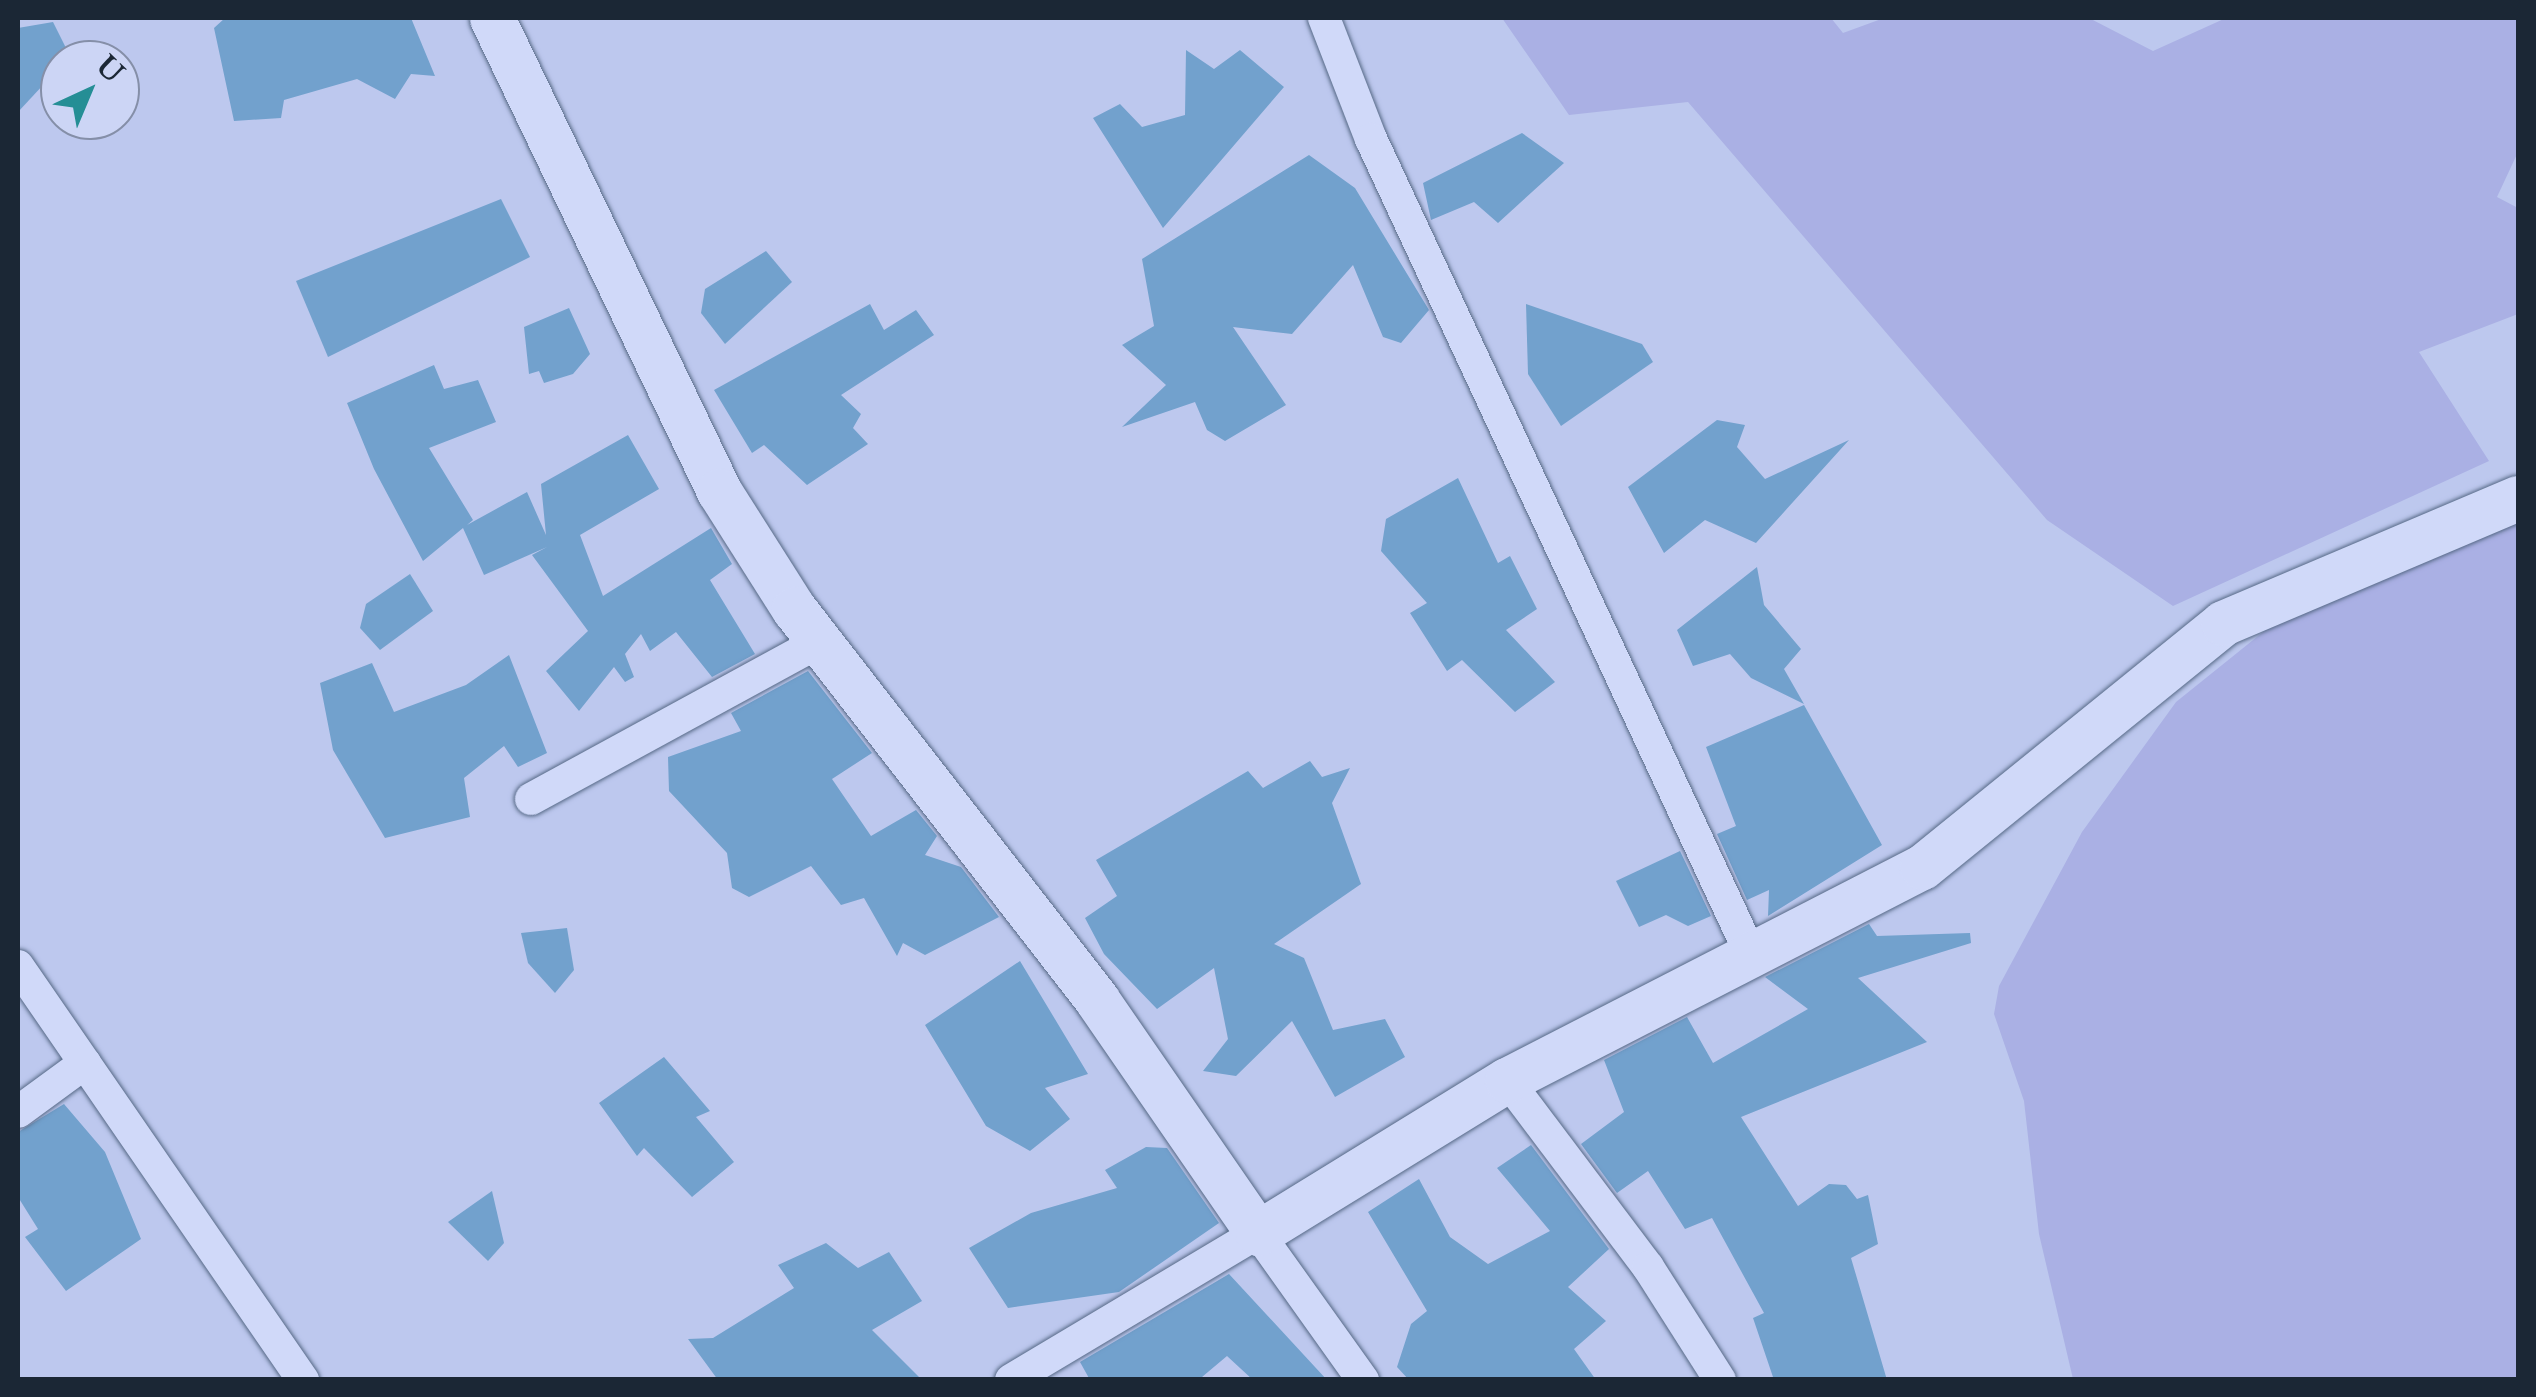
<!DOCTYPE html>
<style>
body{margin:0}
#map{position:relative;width:2536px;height:1397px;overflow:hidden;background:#bdc8ee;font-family:"Libre Baskerville",serif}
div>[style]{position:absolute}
.farmland>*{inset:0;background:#aab0e4}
.building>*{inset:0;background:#72a1cd}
.roads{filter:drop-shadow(0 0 2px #566986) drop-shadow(0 0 2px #566986)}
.street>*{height:32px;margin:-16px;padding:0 16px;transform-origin:16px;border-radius:16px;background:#d0d9f9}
.secondary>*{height:45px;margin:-22.5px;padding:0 22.5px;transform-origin:22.5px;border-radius:22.5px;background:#d0d9f9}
span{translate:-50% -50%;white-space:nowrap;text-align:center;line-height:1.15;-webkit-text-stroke:10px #ccd5f5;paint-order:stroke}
.frame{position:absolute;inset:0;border:20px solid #1b2735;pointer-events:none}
.north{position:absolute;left:40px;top:40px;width:100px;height:100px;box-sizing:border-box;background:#ccd5f5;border:2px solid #858fa8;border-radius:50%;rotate:44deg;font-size:28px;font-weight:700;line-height:40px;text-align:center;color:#1b2735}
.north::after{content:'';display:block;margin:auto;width:35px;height:45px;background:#258e95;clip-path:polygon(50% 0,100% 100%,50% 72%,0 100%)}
</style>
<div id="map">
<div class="farmland">
<i style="clip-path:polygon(1502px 18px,1831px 18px,1843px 33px,1884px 18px,2089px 18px,2153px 51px,2226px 18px,2518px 18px,2518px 152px,2497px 197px,2518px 208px,2518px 314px,2419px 352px,2489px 461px,2173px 606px,2047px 520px,1688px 102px,1569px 115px)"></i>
<i style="clip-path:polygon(2518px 521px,2518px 1379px,2073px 1379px,2039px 1234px,2024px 1101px,1994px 1014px,1999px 986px,2082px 832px,2176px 702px,2278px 620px)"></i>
</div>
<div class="building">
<i style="clip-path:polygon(225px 18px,411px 18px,435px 76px,411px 74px,395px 99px,357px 79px,284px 100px,281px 118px,234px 121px,214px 28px)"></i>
<i style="clip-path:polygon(53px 22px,70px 56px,18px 112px,18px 28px)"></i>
<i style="clip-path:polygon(1186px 50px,1214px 69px,1240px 50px,1284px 87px,1163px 228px,1093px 118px,1120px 104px,1142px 127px,1185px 115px)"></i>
<i style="clip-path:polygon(1522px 133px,1564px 163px,1498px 223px,1474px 202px,1431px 220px,1423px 183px)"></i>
<i style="clip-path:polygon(1309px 155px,1355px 188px,1429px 310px,1401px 343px,1383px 337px,1353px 265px,1292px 334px,1233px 327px,1286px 405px,1225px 441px,1207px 430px,1195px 402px,1122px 427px,1166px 385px,1122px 345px,1154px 326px,1142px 259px)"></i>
<i style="clip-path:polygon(501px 199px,530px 257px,328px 357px,296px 281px)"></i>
<i style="clip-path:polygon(766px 251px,792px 282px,725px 344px,701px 313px,705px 289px)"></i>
<i style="clip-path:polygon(870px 304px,884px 330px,916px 310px,934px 335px,841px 395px,861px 414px,853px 428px,868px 444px,807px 485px,764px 445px,752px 453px,714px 390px)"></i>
<i style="clip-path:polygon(1526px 304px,1642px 344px,1653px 362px,1561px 426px,1528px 374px)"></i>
<i style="clip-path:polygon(569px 308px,590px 354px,573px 374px,544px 383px,539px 371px,529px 374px,524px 327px)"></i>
<i style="clip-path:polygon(434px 365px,444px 389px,478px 380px,496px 422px,429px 448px,473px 520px,467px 525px,527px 492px,546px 535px,541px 484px,628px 435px,659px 489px,580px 535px,603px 596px,711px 528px,732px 564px,710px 580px,755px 654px,712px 677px,676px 632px,650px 651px,641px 634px,625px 654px,634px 677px,625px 682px,614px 667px,579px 711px,546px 671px,588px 631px,532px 555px,547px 547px,484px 575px,463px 528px,423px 561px,374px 469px,347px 403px)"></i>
<i style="clip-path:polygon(1717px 420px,1745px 425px,1737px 447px,1765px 479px,1849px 440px,1756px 543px,1705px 520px,1664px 553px,1628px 487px)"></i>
<i style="clip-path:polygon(1458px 478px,1498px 563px,1510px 556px,1537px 609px,1506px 630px,1555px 682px,1515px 712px,1462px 660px,1447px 671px,1410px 613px,1427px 603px,1381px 551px,1386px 519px)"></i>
<i style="clip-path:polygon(1757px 567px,1764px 605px,1801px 649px,1784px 669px,1804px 704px,1751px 678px,1730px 654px,1693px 666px,1677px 630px)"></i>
<i style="clip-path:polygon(410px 574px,433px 611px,380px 650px,360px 628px,366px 604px)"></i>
<i style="clip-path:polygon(509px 655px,547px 753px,518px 767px,504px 746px,464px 778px,470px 817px,385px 838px,333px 750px,320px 683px,372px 663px,394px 712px,466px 685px)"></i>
<i style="clip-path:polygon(808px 671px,872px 753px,832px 779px,871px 836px,916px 810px,937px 836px,925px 855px,961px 867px,999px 917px,925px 955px,903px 943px,897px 956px,864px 898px,841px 905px,811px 866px,749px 897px,732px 888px,727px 853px,669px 791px,668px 757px,741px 731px,731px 713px)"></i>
<i style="clip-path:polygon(1804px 705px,1882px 845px,1768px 916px,1769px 890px,1747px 900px,1717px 834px,1736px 826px,1706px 747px)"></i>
<i style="clip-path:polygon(1310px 761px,1322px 777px,1350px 768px,1332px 803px,1361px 884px,1274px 944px,1304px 958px,1333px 1030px,1385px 1019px,1405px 1057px,1335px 1097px,1292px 1021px,1236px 1076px,1203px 1071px,1228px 1039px,1214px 968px,1157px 1009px,1104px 954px,1085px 918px,1117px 896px,1096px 860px,1248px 771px,1263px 788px)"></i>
<i style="clip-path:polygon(1680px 851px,1711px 916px,1688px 926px,1666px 915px,1639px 927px,1616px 881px)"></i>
<i style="clip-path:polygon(1869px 924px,1877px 936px,1970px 933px,1971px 943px,1858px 978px,1927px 1042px,1741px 1117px,1798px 1206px,1829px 1184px,1846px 1185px,1857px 1199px,1868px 1195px,1878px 1244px,1851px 1258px,1887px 1380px,1774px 1380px,1753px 1318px,1764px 1313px,1712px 1218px,1685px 1229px,1648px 1171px,1617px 1193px,1581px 1144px,1624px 1112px,1604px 1060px,1687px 1017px,1713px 1063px,1808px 1009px,1765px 977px)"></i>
<i style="clip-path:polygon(567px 928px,574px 970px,555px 993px,528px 963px,521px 933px)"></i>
<i style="clip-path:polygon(1020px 961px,1088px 1074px,1045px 1088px,1070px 1119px,1030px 1151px,986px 1126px,925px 1025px)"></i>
<i style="clip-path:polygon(664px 1057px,710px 1111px,696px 1117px,734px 1162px,692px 1197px,644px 1148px,637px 1156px,599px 1103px)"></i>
<i style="clip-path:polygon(64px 1104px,105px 1152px,141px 1239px,66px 1291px,25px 1237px,38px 1229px,18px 1197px,18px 1132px)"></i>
<i style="clip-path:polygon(1531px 1145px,1609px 1249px,1568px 1287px,1606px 1321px,1574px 1349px,1596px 1380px,1409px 1380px,1397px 1367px,1411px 1324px,1427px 1311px,1368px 1212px,1419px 1179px,1450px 1237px,1488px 1264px,1550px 1231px,1497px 1168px)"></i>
<i style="clip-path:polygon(1146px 1147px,1167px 1148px,1219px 1223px,1119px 1292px,1008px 1308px,969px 1248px,1031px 1213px,1117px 1188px,1105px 1170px)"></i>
<i style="clip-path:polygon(492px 1191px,504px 1243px,488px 1261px,448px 1222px)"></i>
<i style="clip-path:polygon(826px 1243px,858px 1268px,889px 1252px,922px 1301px,872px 1330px,922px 1380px,718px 1380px,688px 1339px,713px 1338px,794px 1288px,778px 1265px)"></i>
<i style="clip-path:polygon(1229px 1274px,1327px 1380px,1253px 1380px,1227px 1356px,1202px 1377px,1090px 1380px,1080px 1362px)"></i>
</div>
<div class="roads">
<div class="street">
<i style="left:1324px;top:18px;width:130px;rotate:68.8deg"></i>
<i style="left:1371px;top:139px;width:898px;rotate:65.03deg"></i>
<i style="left:531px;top:799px;width:328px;rotate:-28.6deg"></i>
<i style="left:18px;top:966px;width:503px;rotate:55.46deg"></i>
<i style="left:1507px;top:1080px;width:234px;rotate:53deg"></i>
<i style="left:1648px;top:1267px;width:134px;rotate:57.5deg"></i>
<i style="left:18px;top:1112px;width:83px;rotate:-36.2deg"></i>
<i style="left:1011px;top:1380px;width:287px;rotate:-30.8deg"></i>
<i style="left:1258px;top:1233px;width:181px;rotate:54.5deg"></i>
</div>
<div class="secondary">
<i style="left:492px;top:18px;width:525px;rotate:64.36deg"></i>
<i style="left:719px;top:491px;width:140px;rotate:57.6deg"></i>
<i style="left:794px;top:609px;width:495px;rotate:52.2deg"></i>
<i style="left:1097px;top:1000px;width:283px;rotate:55.4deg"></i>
<i style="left:1258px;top:1233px;width:292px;rotate:-31.6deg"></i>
<i style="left:1507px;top:1080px;width:466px;rotate:-27.2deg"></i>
<i style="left:1922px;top:867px;width:387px;rotate:-39deg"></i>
<i style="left:2223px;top:623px;width:320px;rotate:-23deg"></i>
</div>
</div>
<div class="frame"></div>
<div class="north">U</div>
</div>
